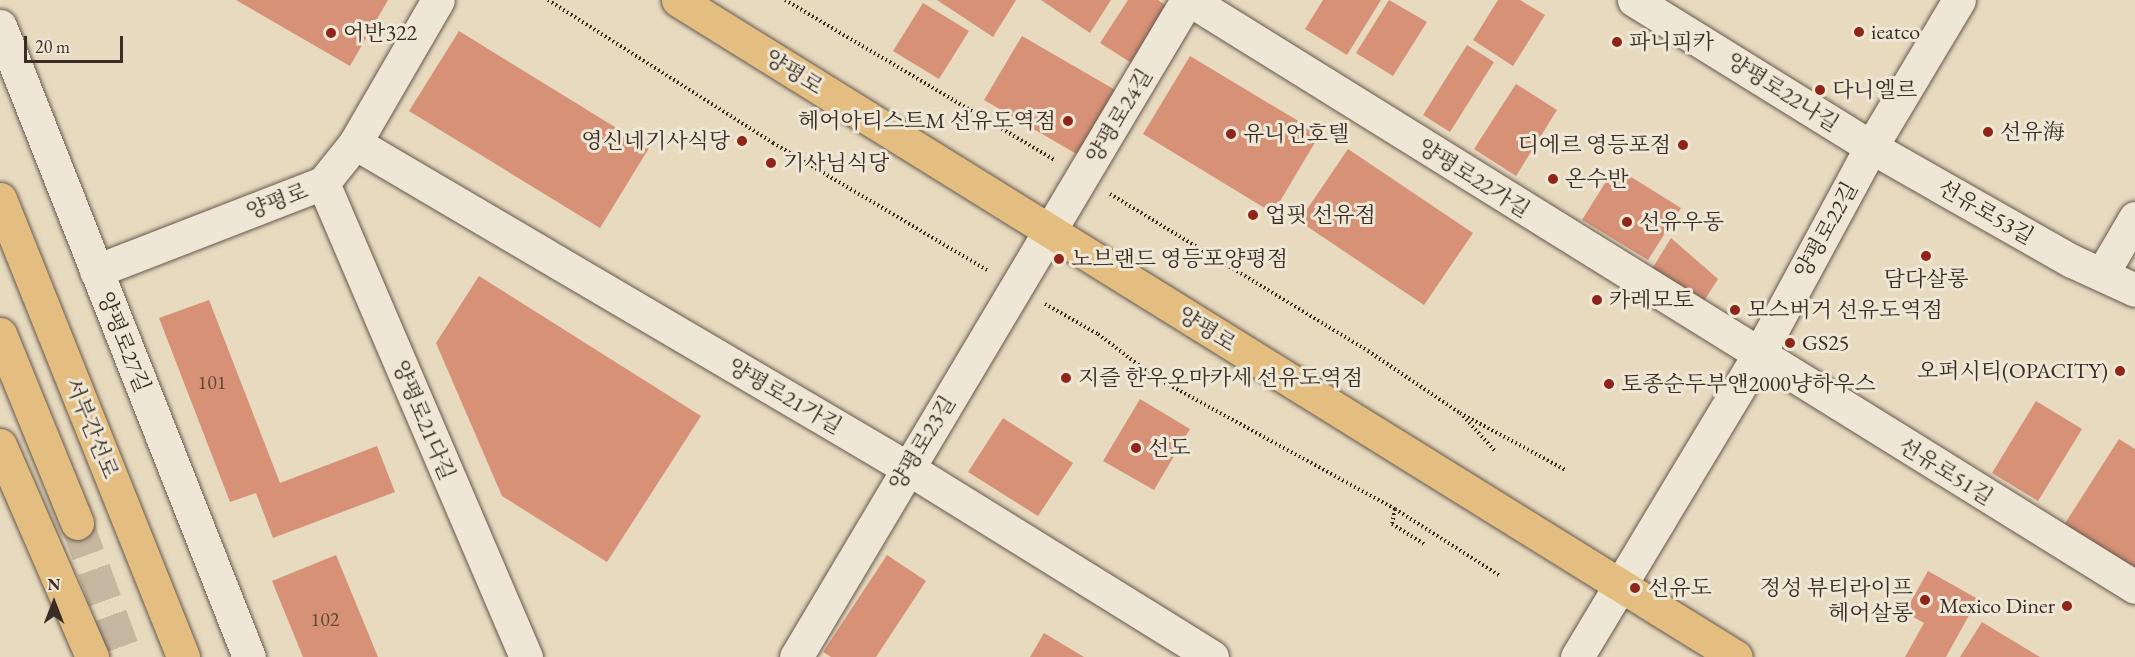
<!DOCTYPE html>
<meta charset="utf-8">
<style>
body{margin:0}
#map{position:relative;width:2135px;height:657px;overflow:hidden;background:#e7dabf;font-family:"EB Garamond","Noto Serif KR",serif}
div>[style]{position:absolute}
.building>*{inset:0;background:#d69177}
.highway-tunnel>*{height:33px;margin-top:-16.5px;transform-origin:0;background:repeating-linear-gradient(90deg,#c5b7a0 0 33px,transparent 0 49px)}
.path>*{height:4px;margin-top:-2px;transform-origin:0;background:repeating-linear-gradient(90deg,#3b2d26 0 1.5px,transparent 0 4.5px)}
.roads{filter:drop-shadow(0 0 2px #66584c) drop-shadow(0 0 2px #66584c)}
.minor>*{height:33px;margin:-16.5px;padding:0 16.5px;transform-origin:16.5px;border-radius:16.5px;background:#efe7d5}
.major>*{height:33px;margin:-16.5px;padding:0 16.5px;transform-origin:16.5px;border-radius:16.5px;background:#e4bd80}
.highway>*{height:33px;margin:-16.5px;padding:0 16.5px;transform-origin:16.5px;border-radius:16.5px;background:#e4bd80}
.dots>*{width:16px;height:16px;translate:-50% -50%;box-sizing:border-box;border:3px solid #efe7d5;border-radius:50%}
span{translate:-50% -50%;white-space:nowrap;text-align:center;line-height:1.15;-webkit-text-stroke:6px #efe7d5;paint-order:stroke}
.number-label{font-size:20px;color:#62463a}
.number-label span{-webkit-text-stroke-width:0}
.poi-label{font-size:22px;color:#3b2d26}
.left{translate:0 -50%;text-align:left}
.right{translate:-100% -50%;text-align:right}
.street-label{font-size:22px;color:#3b2d26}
.north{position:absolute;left:24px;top:573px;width:60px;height:60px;-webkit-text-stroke:4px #efe7d5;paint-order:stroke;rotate:0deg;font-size:16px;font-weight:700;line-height:24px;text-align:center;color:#3b2d26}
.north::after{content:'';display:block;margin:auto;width:21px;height:27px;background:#3b2d26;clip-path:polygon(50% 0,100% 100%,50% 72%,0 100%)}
.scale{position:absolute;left:24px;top:36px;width:99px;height:27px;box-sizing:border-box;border:3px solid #3b2d26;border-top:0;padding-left:8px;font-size:18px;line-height:21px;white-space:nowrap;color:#3b2d26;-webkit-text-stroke:4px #efe7d5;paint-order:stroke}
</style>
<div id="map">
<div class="building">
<i style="clip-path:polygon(236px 0,388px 0,350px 66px)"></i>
<i style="clip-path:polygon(937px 0,1016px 0,993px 37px)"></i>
<i style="clip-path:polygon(1041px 0,1111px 0,1090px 33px)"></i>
<i style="clip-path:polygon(1128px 0,1158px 0,1170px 8px,1133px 64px,1100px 43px)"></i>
<i style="clip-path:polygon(1323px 0,1381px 0,1347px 55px,1305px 29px)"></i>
<i style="clip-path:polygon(1389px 0,1427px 22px,1393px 76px,1356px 53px)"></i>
<i style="clip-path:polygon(1498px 0,1520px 0,1545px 15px,1513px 66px,1473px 40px)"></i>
<i style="clip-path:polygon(923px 3px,969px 31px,939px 79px,893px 51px)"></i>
<i style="clip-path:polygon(459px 31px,649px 148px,600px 228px,409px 111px)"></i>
<i style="clip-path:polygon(1022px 36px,1117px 91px,1080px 156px,984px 100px)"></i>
<i style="clip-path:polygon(1467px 45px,1494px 62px,1450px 132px,1423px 115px)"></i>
<i style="clip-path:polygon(1190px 56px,1320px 134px,1273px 213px,1143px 134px)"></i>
<i style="clip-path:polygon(1516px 84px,1557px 110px,1516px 176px,1474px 149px)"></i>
<i style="clip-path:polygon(1348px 149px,1473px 233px,1424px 305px,1299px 221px)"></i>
<i style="clip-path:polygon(1615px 167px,1681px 208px,1648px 260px,1582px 220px)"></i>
<i style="clip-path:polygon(1671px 238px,1718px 279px,1704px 301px,1652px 269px)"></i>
<i style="clip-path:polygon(479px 276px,701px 416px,607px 562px,502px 496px,436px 343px)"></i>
<i style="clip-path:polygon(209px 300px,280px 483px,377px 446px,395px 492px,273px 538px,256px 493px,230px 502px,159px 318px)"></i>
<i style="clip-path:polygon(1140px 399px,1190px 429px,1154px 490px,1103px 461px)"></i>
<i style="clip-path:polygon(2036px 401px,2082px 429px,2038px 501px,1992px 473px)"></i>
<i style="clip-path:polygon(1003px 418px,1073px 463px,1038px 516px,968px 472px)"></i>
<i style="clip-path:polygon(2119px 439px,2135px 449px,2135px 569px,2064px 525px)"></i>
<i style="clip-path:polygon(336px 555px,378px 657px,303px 657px,272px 581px)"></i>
<i style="clip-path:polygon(887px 555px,926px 581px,876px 657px,831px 657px,823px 652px)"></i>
<i style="clip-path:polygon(1928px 571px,1978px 599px,1946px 657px,1905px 657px,1924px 623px,1905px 612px)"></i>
<i style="clip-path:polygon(1982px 622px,2040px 657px,1960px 657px)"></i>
<i style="clip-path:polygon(1044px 633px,1084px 657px,1030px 657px)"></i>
</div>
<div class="highway-tunnel">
<i style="left:77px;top:523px;width:143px;rotate:69.9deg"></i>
</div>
<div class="path">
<i style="left:548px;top:0;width:267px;rotate:32.4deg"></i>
<i style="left:773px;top:143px;width:249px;rotate:30.7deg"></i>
<i style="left:785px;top:0;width:314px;rotate:30.7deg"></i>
<i style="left:1110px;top:194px;width:302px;rotate:31.3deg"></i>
<i style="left:1368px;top:351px;width:111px;rotate:34deg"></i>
<i style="left:1460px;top:413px;width:120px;rotate:28.3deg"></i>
<i style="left:1045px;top:304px;width:61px;rotate:29.5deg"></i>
<i style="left:1098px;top:334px;width:69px;rotate:37.4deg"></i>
<i style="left:1153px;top:376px;width:276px;rotate:28.8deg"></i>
<i style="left:1395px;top:509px;width:125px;rotate:32.5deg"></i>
<i style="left:1463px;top:416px;width:49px;rotate:47.5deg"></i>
<i style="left:1395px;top:509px;width:15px;rotate:101deg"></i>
<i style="left:1392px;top:524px;width:40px;rotate:32deg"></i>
</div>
<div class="roads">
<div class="minor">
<i style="left:1190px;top:0;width:1112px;rotate:31.85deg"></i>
<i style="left:1634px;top:0;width:279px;rotate:31.8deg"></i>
<i style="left:1871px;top:147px;width:231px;rotate:29.6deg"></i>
<i style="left:2072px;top:261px;width:69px;rotate:24.7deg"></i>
<i style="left:0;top:26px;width:678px;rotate:68.47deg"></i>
<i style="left:355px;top:143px;width:639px;rotate:30.46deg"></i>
<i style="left:906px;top:467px;width:360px;rotate:31.8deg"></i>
<i style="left:323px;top:183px;width:516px;rotate:66.82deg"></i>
<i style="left:96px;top:271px;width:243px;rotate:-21.2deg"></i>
<i style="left:323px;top:183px;width:51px;rotate:-51.3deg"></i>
<i style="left:355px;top:143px;width:165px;rotate:-59.9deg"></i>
<i style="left:2102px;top:274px;width:65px;rotate:-59.5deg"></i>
<i style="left:796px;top:657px;width:765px;rotate:-59.24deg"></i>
<i style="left:1577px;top:657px;width:351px;rotate:-59deg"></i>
<i style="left:1758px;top:356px;width:238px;rotate:-61.6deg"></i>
<i style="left:1871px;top:147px;width:171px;rotate:-59.1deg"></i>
</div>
<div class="major">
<i style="left:678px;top:0;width:1245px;rotate:31.84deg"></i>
<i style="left:0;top:199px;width:493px;rotate:68.2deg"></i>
<i style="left:0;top:445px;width:231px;rotate:66.5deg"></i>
</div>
<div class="highway">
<i style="left:0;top:334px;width:204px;rotate:67.8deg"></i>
</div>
</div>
<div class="dots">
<i style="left:1859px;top:32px;background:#8f2418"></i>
<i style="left:331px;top:33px;background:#8f2418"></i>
<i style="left:1617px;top:42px;background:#8f2418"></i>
<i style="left:1820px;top:90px;background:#8f2418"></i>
<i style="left:1068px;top:121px;background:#8f2418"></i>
<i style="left:1988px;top:132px;background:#8f2418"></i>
<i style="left:1231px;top:134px;background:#8f2418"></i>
<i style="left:742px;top:141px;background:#8f2418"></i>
<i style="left:1683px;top:145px;background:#8f2418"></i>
<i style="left:771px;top:163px;background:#8f2418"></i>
<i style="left:1553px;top:179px;background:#8f2418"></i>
<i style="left:1253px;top:215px;background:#8f2418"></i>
<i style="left:1627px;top:222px;background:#8f2418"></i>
<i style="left:1926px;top:256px;background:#8f2418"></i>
<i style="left:1059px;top:259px;background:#8f2418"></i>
<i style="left:1597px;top:300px;background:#8f2418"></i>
<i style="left:1735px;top:310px;background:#8f2418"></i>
<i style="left:1790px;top:343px;background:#8f2418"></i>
<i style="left:2120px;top:371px;background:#8f2418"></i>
<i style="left:1066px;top:378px;background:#8f2418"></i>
<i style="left:1609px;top:384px;background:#8f2418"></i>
<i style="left:1136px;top:448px;background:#8f2418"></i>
<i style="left:1635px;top:588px;background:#8f2418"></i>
<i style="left:1925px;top:600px;background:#8f2418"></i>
<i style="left:2067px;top:606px;background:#8f2418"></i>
</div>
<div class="number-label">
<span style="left:212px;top:382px">101</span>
<span style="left:325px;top:619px">102</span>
</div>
<div class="poi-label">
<span class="left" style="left:1871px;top:32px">ieatco</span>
<span class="left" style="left:343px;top:33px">어반322</span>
<span class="left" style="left:1629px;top:42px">파니피카</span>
<span class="left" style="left:1832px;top:90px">다니엘르</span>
<span class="right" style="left:1056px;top:121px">헤어아티스트M 선유도역점</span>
<span class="left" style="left:2000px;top:132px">선유海</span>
<span class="left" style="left:1243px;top:134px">유니언호텔</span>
<span class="right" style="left:730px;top:141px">영신네기사식당</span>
<span class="right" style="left:1671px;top:145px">디에르 영등포점</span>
<span class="left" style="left:783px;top:163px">기사님식당</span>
<span class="left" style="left:1565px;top:179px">온수반</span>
<span class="left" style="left:1265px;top:215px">업핏 선유점</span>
<span class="left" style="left:1639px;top:222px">선유우동</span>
<span class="left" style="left:1071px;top:259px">노브랜드 영등포양평점</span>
<span style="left:1926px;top:279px">담다살롱</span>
<span class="left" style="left:1609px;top:300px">카레모토</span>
<span class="left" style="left:1747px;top:310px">모스버거 선유도역점</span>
<span class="left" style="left:1802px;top:343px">GS25</span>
<span class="right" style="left:2108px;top:371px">오퍼시티(OPACITY)</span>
<span class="left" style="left:1078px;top:378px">지즐 한우오마카세 선유도역점</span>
<span class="left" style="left:1621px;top:384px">토종순두부앤2000냥하우스</span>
<span class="left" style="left:1148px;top:448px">선도</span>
<span class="right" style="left:1913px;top:600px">정성 뷰티라이프<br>헤어살롱</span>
<span class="left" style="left:1648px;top:588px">선유도</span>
<span class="right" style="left:2055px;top:606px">Mexico Diner</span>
</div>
<div class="street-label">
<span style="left:794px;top:72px;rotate:32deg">양평로</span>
<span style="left:1783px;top:92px;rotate:32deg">양평로22나길</span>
<span style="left:1119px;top:116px;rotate:-59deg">양평로24길</span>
<span style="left:1474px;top:178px;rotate:32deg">양평로22가길</span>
<span style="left:277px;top:201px;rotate:-21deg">양평로</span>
<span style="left:1986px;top:212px;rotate:30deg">선유로53길</span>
<span style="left:1826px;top:230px;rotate:-61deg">양평로22길</span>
<span style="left:1207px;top:329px;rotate:32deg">양평로</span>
<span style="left:124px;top:342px;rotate:68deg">양평로27길</span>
<span style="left:785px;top:396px;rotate:30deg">양평로21가길</span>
<span style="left:424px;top:420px;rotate:67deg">양평로21다길</span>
<span style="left:92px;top:428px;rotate:68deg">서부간선로</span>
<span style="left:922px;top:443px;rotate:-59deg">양평로23길</span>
<span style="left:1946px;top:471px;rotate:32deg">선유로51길</span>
</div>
<div class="north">N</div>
<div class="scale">20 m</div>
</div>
